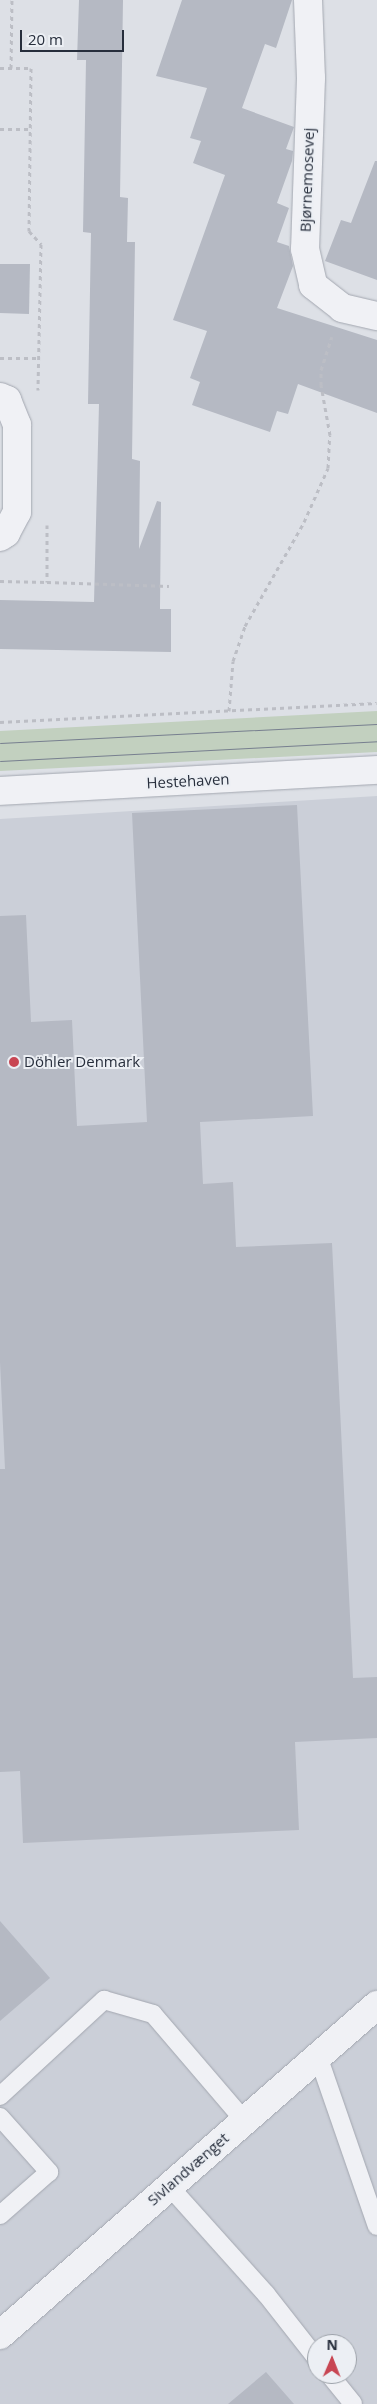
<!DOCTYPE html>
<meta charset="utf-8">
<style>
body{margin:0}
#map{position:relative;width:377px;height:2404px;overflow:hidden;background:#dde0e6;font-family:"Open Sans",sans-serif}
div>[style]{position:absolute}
.built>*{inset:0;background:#cbcfd8}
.green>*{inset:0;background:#c2d0bf}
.building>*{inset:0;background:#b5b9c3}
.path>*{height:3px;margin-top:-1.5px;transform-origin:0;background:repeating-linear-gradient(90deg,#bcbec5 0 4px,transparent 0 8px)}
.roads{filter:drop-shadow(0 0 1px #a3a7b0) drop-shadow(0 0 1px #a3a7b0)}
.lane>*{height:18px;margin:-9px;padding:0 9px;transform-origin:9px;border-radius:9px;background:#f0f1f5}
.street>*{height:28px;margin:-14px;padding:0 14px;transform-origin:14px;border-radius:14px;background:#f0f1f5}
.tram>*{height:1px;margin:-0.5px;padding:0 0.5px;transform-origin:0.5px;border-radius:0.5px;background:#777f8f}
.dots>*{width:14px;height:14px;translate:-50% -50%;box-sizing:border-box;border:2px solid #eceff4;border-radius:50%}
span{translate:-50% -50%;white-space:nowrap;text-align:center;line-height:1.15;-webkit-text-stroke:4px #eceff4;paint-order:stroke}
.street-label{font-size:15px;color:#272e3c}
.poi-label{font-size:15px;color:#272e3c}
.left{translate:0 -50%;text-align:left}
.north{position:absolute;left:307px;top:2334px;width:50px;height:50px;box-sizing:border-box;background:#eceff4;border:1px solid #9da2aa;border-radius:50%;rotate:1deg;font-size:14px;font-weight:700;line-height:20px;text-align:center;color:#272e3c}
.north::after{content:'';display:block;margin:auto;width:18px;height:22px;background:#c84653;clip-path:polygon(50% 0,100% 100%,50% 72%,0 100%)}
.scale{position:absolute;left:20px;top:30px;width:104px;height:22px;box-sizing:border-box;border:2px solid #272e3c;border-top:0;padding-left:6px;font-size:15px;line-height:18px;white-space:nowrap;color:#272e3c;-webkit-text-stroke:4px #eceff4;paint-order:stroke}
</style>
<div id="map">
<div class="built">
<i style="clip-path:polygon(evenodd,377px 796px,377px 2404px,0 2404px,0 819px,377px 796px,317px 2344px,347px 2344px,347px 2374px,317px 2374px,317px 2344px)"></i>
</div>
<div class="green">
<i style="clip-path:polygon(377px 711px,377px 752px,0 771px,0 731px)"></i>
</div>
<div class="building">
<i style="clip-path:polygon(79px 0,123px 0,120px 197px,128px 198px,127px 242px,135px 242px,132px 459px,140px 461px,139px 549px,157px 501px,161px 502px,160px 609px,171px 609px,171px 652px,0 649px,0 600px,94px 602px,99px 404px,88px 404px,91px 233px,83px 232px,86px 60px,77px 60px)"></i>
<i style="clip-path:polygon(182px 0,292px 0,276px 48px,265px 44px,242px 108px,294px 127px,286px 149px,293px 151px,292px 161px,277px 203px,289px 208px,277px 242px,289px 246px,293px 266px,277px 308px,377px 340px,377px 413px,298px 384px,288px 414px,277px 411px,270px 432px,192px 405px,200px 382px,190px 378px,207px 331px,173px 320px,225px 175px,193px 163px,201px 141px,190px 138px,207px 88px,156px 76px)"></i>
<i style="clip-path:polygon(375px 161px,377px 161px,377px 280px,325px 261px,341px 220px,351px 223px)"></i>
<i style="clip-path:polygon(0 264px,30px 264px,29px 314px,0 313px)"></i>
<i style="clip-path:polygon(297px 805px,313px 1116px,200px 1122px,203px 1184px,233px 1182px,236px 1247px,332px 1243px,353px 1678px,377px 1677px,377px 1738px,295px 1742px,299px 1830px,23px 1843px,20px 1771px,0 1772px,0 1469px,5px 1469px,0 1362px,0 916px,26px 915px,31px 1022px,72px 1020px,77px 1126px,147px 1122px,132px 813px)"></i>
<i style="clip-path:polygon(0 1921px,50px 1978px,0 2021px)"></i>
<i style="clip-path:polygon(266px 2372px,294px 2404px,228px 2404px)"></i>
</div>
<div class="path">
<i style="left:0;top:68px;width:31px"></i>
<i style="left:31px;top:68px;width:163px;rotate:90.7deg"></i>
<i style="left:29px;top:231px;width:18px;rotate:47deg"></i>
<i style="left:41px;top:244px;width:146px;rotate:91.2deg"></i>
<i style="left:11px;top:68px;width:68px;rotate:-89.2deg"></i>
<i style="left:0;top:129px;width:30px"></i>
<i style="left:0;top:358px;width:38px"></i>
<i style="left:47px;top:525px;width:57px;rotate:90deg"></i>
<i style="left:47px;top:582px;width:122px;rotate:1.9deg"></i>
<i style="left:0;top:581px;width:47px;rotate:1.2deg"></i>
<i style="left:229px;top:711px;width:50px;rotate:-85.4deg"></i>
<i style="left:233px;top:661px;width:37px;rotate:-71deg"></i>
<i style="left:245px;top:626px;width:120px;rotate:-60.4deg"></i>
<i style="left:304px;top:522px;width:59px;rotate:-66deg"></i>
<i style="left:328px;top:468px;width:33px;rotate:-87deg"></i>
<i style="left:330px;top:435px;width:51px;rotate:-100.2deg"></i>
<i style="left:321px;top:385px;width:15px;rotate:-90deg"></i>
<i style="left:321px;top:370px;width:35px;rotate:-72deg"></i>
<i style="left:0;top:722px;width:377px;rotate:-2.9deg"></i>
</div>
<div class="roads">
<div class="lane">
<i style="left:318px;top:2056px;width:180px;rotate:70.9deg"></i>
<i style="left:0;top:2096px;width:142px;rotate:-42.7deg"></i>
<i style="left:104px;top:2000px;width:51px;rotate:15.9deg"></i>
<i style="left:153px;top:2014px;width:140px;rotate:49.4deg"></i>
<i style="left:0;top:2117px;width:74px;rotate:48.3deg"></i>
<i style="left:49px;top:2172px;width:65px;rotate:138.7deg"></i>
<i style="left:169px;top:2186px;width:145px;rotate:48.1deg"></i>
<i style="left:266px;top:2294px;width:83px;rotate:51.9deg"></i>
<i style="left:329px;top:2374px;width:38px;rotate:51deg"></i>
</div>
<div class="street">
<i style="left:308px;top:0;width:78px;rotate:87.8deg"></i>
<i style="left:311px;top:78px;width:171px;rotate:92deg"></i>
<i style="left:305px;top:249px;width:37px;rotate:77deg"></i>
<i style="left:313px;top:285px;width:37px;rotate:38deg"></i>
<i style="left:342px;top:308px;width:36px;rotate:13deg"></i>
<i style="left:0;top:397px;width:8px;rotate:23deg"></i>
<i style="left:7px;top:400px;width:27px;rotate:68deg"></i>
<i style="left:17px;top:425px;width:87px;rotate:90deg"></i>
<i style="left:17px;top:512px;width:24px;rotate:118deg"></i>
<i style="left:6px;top:533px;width:7px;rotate:146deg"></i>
<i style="left:0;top:791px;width:378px;rotate:-3.2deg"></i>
<i style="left:0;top:2335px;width:501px;rotate:-41.2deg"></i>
</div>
</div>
<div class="tram">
<i style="left:0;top:743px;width:377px;rotate:-2.9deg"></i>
<i style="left:0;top:761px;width:378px;rotate:-3deg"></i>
</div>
<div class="dots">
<i style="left:14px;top:1062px;background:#c84653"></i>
</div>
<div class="street-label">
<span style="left:307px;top:180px;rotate:-88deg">Bjørnemosevej</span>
<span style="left:188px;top:781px;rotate:-3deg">Hestehaven</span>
<span style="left:188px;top:2169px;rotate:-41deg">Sivlandvænget</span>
</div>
<div class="poi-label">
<span class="left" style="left:24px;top:1062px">Döhler Denmark</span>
</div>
<div class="north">N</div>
<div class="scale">20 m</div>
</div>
